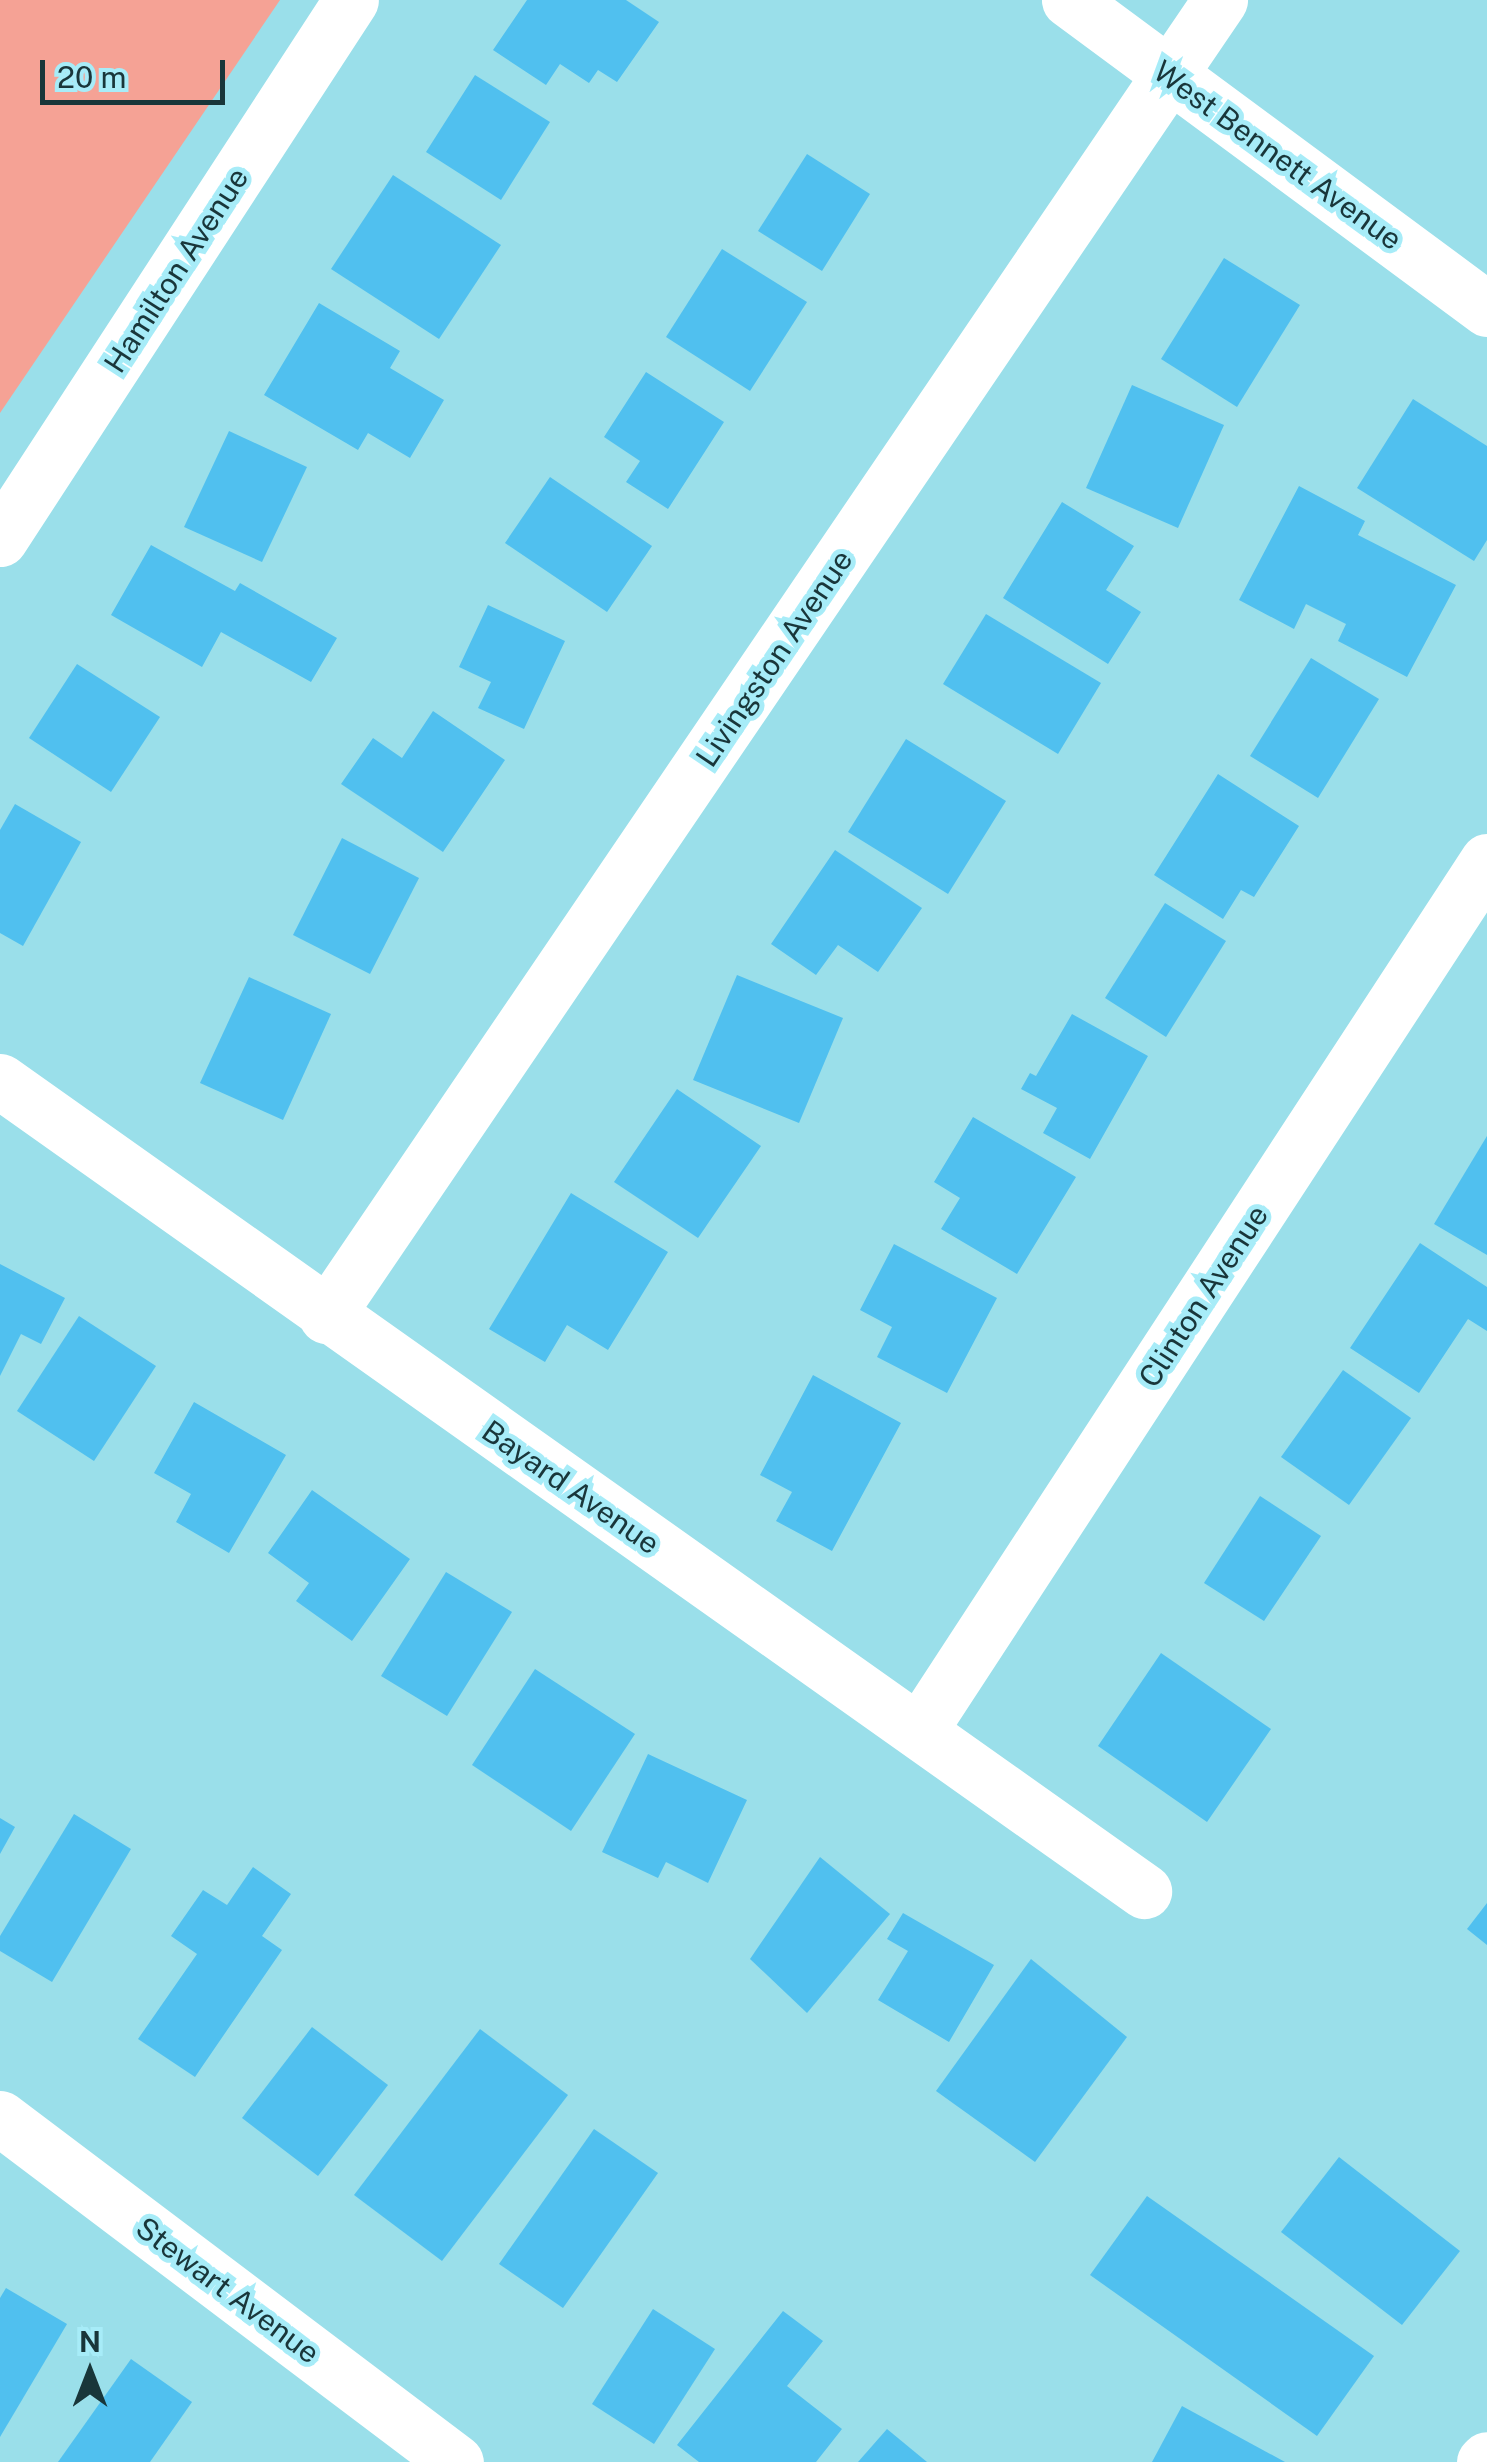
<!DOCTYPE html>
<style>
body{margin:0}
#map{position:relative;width:1487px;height:2462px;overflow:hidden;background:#9adfea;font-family:"Public Sans",sans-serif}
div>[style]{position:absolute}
.green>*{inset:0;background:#f5a295}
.building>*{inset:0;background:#50c0ef}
.minor>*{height:55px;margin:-27.5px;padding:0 27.5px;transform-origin:27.5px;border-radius:27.5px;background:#fff}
span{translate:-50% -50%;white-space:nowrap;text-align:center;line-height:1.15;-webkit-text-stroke:10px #a7ecf8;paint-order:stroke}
.street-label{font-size:30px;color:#19363a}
.north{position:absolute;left:40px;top:2322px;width:100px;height:100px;-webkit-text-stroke:8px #a7ecf8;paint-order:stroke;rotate:0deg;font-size:28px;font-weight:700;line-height:40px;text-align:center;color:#19363a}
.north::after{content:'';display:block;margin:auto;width:35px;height:45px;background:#19363a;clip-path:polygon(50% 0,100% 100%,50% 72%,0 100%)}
.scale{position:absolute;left:40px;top:60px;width:185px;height:45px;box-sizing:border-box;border:5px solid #19363a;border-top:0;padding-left:12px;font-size:30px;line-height:35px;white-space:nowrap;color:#19363a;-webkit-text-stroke:8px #a7ecf8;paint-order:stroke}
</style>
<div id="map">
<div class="green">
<i style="clip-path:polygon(0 0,280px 0,0 413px)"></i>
</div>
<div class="building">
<i style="clip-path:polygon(527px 0,626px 0,659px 22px,617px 82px,598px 70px,589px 83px,560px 64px,546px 85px,493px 50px)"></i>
<i style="clip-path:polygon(475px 75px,550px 122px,501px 200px,426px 152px)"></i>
<i style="clip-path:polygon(807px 154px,870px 194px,822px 271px,758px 231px)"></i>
<i style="clip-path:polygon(393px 175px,501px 245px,439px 339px,331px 269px)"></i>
<i style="clip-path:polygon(722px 249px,807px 302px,750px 391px,666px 337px)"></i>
<i style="clip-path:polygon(1224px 258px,1300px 305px,1237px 407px,1161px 359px)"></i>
<i style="clip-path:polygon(319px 303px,400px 351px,390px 368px,444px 400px,410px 458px,368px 433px,358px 450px,264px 395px)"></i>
<i style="clip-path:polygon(646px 372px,724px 422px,668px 509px,626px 482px,640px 461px,604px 437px)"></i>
<i style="clip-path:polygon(1132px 385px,1224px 425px,1178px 528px,1086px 488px)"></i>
<i style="clip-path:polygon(1413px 399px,1487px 446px,1487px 540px,1474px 561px,1357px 488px)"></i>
<i style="clip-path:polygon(229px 431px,307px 467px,262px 562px,184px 527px)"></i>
<i style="clip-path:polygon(550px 477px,652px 546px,607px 612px,505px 543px)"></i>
<i style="clip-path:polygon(1299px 486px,1365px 521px,1358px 535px,1456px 585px,1407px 677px,1338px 641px,1346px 624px,1306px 604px,1294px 629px,1239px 600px)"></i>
<i style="clip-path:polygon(1062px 502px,1134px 546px,1106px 590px,1141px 612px,1108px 664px,1003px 598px)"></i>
<i style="clip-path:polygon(151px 545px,235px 591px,240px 583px,337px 638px,311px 682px,221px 632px,202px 667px,111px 615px)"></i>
<i style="clip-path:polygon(488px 605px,565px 641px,524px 729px,478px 708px,491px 682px,459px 667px)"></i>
<i style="clip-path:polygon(986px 614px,1101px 683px,1058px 754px,943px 684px)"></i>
<i style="clip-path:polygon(1311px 658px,1379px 699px,1318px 798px,1250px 756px)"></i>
<i style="clip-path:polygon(77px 664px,160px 717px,111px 792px,29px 738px)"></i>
<i style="clip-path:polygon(433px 711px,505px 760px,443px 852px,341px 784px,373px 738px,402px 758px)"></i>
<i style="clip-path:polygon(906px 739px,1006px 801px,948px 894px,848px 832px)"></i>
<i style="clip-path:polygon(1218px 774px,1299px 826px,1254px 897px,1241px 890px,1223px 919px,1154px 875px)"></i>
<i style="clip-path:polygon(15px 804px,81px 842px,23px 946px,0 933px,0 830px)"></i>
<i style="clip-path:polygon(342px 838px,419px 878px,370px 974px,293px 935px)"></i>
<i style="clip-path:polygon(835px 850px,922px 908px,878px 972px,838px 945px,816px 975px,771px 944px)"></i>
<i style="clip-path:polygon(1165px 903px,1226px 941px,1166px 1037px,1105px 998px)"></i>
<i style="clip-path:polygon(737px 975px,843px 1018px,799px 1123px,693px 1080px)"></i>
<i style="clip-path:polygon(249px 977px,331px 1014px,283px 1120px,200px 1083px)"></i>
<i style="clip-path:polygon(1072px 1014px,1148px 1056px,1090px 1159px,1043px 1133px,1057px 1108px,1021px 1089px,1030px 1073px,1036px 1076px)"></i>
<i style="clip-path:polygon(677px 1089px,761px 1146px,698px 1238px,614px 1182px)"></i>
<i style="clip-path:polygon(973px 1117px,1076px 1177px,1017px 1274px,941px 1229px,960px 1198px,934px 1182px)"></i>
<i style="clip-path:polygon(1487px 1136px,1487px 1255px,1434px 1224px)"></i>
<i style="clip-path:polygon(571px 1193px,668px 1252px,608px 1350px,567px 1325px,545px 1362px,489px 1329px)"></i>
<i style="clip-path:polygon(1420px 1243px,1487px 1287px,1487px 1331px,1468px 1319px,1419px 1393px,1350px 1348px)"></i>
<i style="clip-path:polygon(894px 1244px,997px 1298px,947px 1393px,877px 1357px,892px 1327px,860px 1310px)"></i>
<i style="clip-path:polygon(0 1264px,65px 1298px,41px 1344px,21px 1334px,0 1376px)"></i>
<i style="clip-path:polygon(79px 1316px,156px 1366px,94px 1461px,17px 1411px)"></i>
<i style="clip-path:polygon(1343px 1370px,1411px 1418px,1349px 1505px,1281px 1457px)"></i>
<i style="clip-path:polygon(813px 1375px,901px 1423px,832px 1551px,776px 1521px,792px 1492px,760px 1475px)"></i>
<i style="clip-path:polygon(194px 1402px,286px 1455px,229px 1553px,176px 1522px,191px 1494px,154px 1473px)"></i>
<i style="clip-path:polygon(312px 1490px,410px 1559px,352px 1641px,296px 1601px,309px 1583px,268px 1553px)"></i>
<i style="clip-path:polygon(1260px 1496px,1321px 1536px,1264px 1621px,1204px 1583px)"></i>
<i style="clip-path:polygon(446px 1572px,512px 1612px,447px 1716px,381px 1676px)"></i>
<i style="clip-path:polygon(1161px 1653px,1271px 1729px,1207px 1822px,1098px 1746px)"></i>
<i style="clip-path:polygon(535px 1669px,635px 1734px,571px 1831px,472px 1765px)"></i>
<i style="clip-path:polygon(648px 1754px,747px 1800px,708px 1883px,666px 1862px,658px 1878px,602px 1852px)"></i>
<i style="clip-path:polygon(74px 1814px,131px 1849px,52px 1982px,0 1951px,0 1936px)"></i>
<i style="clip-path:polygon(0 1818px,15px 1827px,0 1854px)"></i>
<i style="clip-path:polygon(820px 1857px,890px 1914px,807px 2013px,750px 1959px)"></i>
<i style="clip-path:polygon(253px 1867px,291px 1894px,262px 1936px,282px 1950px,195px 2077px,138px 2039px,197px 1954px,171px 1936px,203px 1890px,227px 1905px)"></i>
<i style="clip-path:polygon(1487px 1903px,1487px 1945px,1467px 1929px)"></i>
<i style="clip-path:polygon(903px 1913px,994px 1965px,949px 2042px,878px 2000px,908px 1951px,887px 1939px)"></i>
<i style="clip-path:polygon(1031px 1959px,1127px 2037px,1035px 2162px,936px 2091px)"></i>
<i style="clip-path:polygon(312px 2027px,388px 2085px,318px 2176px,242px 2118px)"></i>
<i style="clip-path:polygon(480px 2029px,568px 2095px,442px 2261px,354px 2195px)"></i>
<i style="clip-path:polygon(594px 2129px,658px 2173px,563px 2308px,499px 2264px)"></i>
<i style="clip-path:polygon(1339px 2157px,1460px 2251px,1402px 2325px,1281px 2232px)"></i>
<i style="clip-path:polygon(1147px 2196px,1374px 2356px,1317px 2436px,1090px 2275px)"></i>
<i style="clip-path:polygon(6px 2288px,67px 2324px,0 2437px,0 2298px)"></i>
<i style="clip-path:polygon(653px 2309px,715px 2349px,654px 2444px,592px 2404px)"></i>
<i style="clip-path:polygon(783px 2311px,823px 2341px,787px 2386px,842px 2429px,816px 2462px,699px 2462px,677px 2445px)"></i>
<i style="clip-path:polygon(131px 2359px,192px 2402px,150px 2462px,58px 2462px)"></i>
<i style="clip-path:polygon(1182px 2406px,1285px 2462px,1152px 2462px)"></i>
<i style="clip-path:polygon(887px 2429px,927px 2462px,858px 2462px)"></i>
</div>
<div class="minor">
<i style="left:1069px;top:0;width:520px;rotate:36.47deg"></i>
<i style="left:0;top:539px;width:643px;rotate:-56.93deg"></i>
<i style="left:0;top:1081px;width:1402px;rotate:35.3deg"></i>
<i style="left:326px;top:1316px;width:1591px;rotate:-55.81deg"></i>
<i style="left:919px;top:1731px;width:1039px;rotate:-56.86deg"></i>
<i style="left:0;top:2118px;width:571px;rotate:37.03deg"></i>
<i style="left:1484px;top:2462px;width:4px;rotate:-45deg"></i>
</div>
<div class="street-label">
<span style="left:1278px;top:155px;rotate:36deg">West Bennett Avenue</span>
<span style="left:176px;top:270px;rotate:-57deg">Hamilton Avenue</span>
<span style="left:774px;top:658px;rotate:-56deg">Livingston Avenue</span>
<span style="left:1203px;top:1296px;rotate:-57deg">Clinton Avenue</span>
<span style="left:571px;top:1487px;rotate:35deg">Bayard Avenue</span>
<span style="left:228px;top:2290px;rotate:37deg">Stewart Avenue</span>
</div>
<div class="north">N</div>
<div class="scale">20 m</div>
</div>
